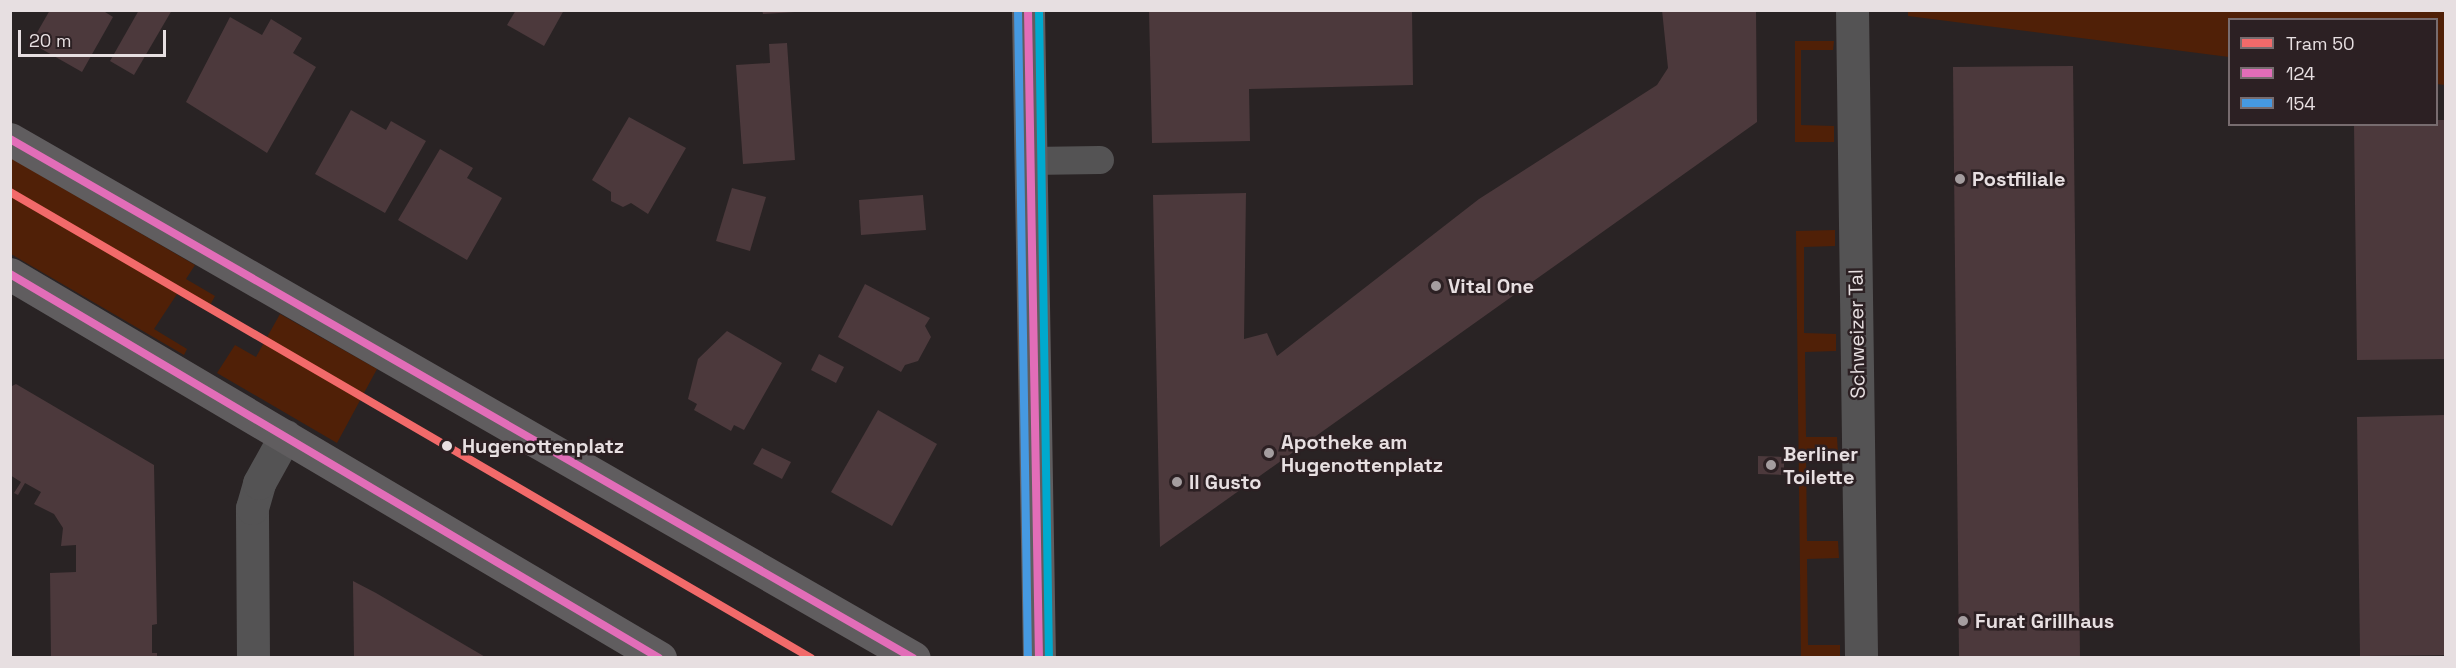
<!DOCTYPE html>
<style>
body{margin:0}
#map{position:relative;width:2456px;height:668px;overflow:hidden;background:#292324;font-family:"Space Grotesk",sans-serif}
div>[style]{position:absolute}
.green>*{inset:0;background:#502007}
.building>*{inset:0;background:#4c393c}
.lane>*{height:28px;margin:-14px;padding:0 14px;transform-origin:14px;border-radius:14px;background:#545354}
.street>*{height:33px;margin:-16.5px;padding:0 16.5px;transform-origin:16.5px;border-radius:16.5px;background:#545354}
.secondary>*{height:33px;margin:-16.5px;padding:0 16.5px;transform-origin:16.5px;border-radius:16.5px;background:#605d5f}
.bus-1>*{height:8px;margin:-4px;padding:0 4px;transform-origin:4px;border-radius:4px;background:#e26db8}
.bus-2>*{height:8px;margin:-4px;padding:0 4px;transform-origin:4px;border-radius:4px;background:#4699e1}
.bus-3>*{height:8px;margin:-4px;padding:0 4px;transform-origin:4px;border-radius:4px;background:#00a9ce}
.tram-1>*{height:8px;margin:-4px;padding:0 4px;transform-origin:4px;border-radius:4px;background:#f26a6a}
.dots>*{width:16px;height:16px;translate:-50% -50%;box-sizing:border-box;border:3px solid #2c2023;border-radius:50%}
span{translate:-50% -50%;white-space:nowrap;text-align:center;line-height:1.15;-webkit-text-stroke:5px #2c2023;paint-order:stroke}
.poi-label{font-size:20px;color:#e7dfe1;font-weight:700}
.left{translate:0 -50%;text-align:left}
.street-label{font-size:20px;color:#e7dfe1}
.stop-label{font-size:20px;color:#e7dfe1;font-weight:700}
.frame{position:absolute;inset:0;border:12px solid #e7dfe1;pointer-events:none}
.legend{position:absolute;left:2228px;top:18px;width:210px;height:108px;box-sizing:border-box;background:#2c2023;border:2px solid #776c6f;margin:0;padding:8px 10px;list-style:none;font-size:18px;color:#e7dfe1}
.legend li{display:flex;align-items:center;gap:12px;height:30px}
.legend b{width:30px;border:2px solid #776c6f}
.scale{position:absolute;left:18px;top:30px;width:148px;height:27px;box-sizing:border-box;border:3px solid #e7dfe1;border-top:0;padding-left:8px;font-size:18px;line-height:21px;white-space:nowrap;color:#e7dfe1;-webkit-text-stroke:4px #2c2023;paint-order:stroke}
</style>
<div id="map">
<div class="green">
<i style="clip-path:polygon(1908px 11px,2445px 11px,2445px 85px,2437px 84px,2436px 20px,2230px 20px,2229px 57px,1908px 16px)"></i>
<i style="clip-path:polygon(1795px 41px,1834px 41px,1833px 50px,1801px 50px,1801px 125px,1834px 126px,1834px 142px,1795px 142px)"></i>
<i style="clip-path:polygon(11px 158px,195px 265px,186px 279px,215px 296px,207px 311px,177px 294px,154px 329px,187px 349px,184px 355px,11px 254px)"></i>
<i style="clip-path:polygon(1835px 230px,1835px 246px,1804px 247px,1804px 333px,1836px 334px,1836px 351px,1805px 352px,1806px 437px,1837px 437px,1838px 454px,1806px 454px,1807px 541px,1838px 541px,1839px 558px,1807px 559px,1808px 645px,1840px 645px,1840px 657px,1801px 657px,1796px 231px)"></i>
<i style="clip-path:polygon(280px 314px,377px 369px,337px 443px,217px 373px,235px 345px,256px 357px)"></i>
</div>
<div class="building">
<i style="clip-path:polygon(50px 10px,102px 10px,113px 17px,82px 72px,31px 43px)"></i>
<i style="clip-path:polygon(139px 10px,172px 10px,134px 75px,110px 61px)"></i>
<i style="clip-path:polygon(516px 10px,564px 10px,544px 46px,507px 25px)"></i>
<i style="clip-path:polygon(762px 10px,795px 10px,795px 12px,763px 14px)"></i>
<i style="clip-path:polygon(1149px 10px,1412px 10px,1413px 85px,1249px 89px,1250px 141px,1152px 143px)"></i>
<i style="clip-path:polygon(1662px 10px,1756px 10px,1757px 122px,1160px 547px,1153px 195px,1246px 193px,1244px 339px,1267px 333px,1277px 356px,1479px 199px,1657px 85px,1668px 68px)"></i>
<i style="clip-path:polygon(230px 17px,262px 35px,271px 19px,302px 38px,293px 53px,316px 67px,267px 153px,186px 102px)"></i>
<i style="clip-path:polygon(787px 43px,795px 160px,743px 164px,736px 65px,770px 63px,769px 44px)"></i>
<i style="clip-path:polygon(2073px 66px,2080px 658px,1959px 658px,1953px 67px)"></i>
<i style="clip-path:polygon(351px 110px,386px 130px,391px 121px,426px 141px,385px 213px,315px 174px)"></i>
<i style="clip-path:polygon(629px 117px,686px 148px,648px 214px,631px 203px,623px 207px,611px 201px,611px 192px,592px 180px)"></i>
<i style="clip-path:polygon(2436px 120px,2446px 120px,2446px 359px,2357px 360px,2354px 124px,2436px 124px)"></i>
<i style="clip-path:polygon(440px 149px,473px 168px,467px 178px,502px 198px,467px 260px,398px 220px)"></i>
<i style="clip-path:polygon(732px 188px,766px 197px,750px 251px,716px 241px)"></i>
<i style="clip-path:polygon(923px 195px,926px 230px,861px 235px,859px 200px)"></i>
<i style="clip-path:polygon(865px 284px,930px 318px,925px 326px,931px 337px,918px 361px,905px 365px,901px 372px,838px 337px)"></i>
<i style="clip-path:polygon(727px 331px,782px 363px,744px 430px,734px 425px,731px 431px,694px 410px,697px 404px,688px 399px,698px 359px)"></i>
<i style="clip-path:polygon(819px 354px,844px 367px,836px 383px,811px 370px)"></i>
<i style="clip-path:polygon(16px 384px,154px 465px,157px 624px,152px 625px,152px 653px,157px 653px,157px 658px,51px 658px,50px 573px,76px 572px,76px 545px,61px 546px,63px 528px,54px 514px,34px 504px,41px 492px,25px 483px,18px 495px,14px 493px,21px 482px,10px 475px,10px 387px)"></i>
<i style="clip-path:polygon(878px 410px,937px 444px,892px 526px,831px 492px)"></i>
<i style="clip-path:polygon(2446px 415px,2446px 655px,2360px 656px,2357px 417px)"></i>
<i style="clip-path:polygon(762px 448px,791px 462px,782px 479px,753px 464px)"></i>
<i style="clip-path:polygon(1758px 456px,1784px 457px,1784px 475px,1758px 474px)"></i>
<i style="clip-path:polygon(353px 581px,376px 593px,487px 658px,354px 658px)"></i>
</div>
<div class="lane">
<i style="left:1031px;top:161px;width:69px;rotate:-0.8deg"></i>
</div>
<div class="street">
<i style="left:1852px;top:10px;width:648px;rotate:89.2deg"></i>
<i style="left:253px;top:658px;width:150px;rotate:-90.4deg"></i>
<i style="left:252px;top:508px;width:26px;rotate:-74deg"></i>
<i style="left:259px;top:483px;width:54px;rotate:-61deg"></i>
</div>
<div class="secondary">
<i style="left:1028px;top:10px;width:648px;rotate:89.03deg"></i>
<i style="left:10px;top:139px;width:1042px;rotate:29.86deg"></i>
<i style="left:10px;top:274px;width:755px;rotate:30.57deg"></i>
</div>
<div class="bus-1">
<i style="left:1028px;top:10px;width:648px;rotate:89.03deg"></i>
<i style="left:10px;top:139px;width:1042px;rotate:29.89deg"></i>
<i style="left:10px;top:274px;width:754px;rotate:30.61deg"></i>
</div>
<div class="bus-2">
<i style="left:1018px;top:10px;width:648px;rotate:89.12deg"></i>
</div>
<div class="bus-3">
<i style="left:1039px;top:10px;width:648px;rotate:89.12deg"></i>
</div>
<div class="tram-1">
<i style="left:10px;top:192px;width:927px;rotate:30.19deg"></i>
</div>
<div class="dots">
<i style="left:1960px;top:179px;background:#a49d9f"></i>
<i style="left:1436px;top:286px;background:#a49d9f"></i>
<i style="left:447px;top:446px;background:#e7dfe1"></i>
<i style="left:1269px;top:453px;background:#a49d9f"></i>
<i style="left:1771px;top:465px;background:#a49d9f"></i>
<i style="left:1177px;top:482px;background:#a49d9f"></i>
<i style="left:1963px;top:621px;background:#a49d9f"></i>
</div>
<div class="poi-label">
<span class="left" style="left:1972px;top:179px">Postfiliale</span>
<span class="left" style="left:1448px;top:286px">Vital One</span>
<span class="left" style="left:1281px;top:454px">Apotheke am<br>Hugenottenplatz</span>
<span class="left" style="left:1783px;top:466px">Berliner<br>Toilette</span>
<span class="left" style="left:1189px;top:482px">Il Gusto</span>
<span class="left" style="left:1975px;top:621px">Furat Grillhaus</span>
</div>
<div class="street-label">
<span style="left:1857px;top:334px;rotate:-91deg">Schweizer Tal</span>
</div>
<div class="stop-label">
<span class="left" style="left:462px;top:446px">Hugenottenplatz</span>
</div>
<div class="frame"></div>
<ul class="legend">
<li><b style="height:8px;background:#f26a6a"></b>Tram 50</li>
<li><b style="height:8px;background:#e26db8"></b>124</li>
<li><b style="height:8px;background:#4699e1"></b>154</li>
</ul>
<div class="scale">20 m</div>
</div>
